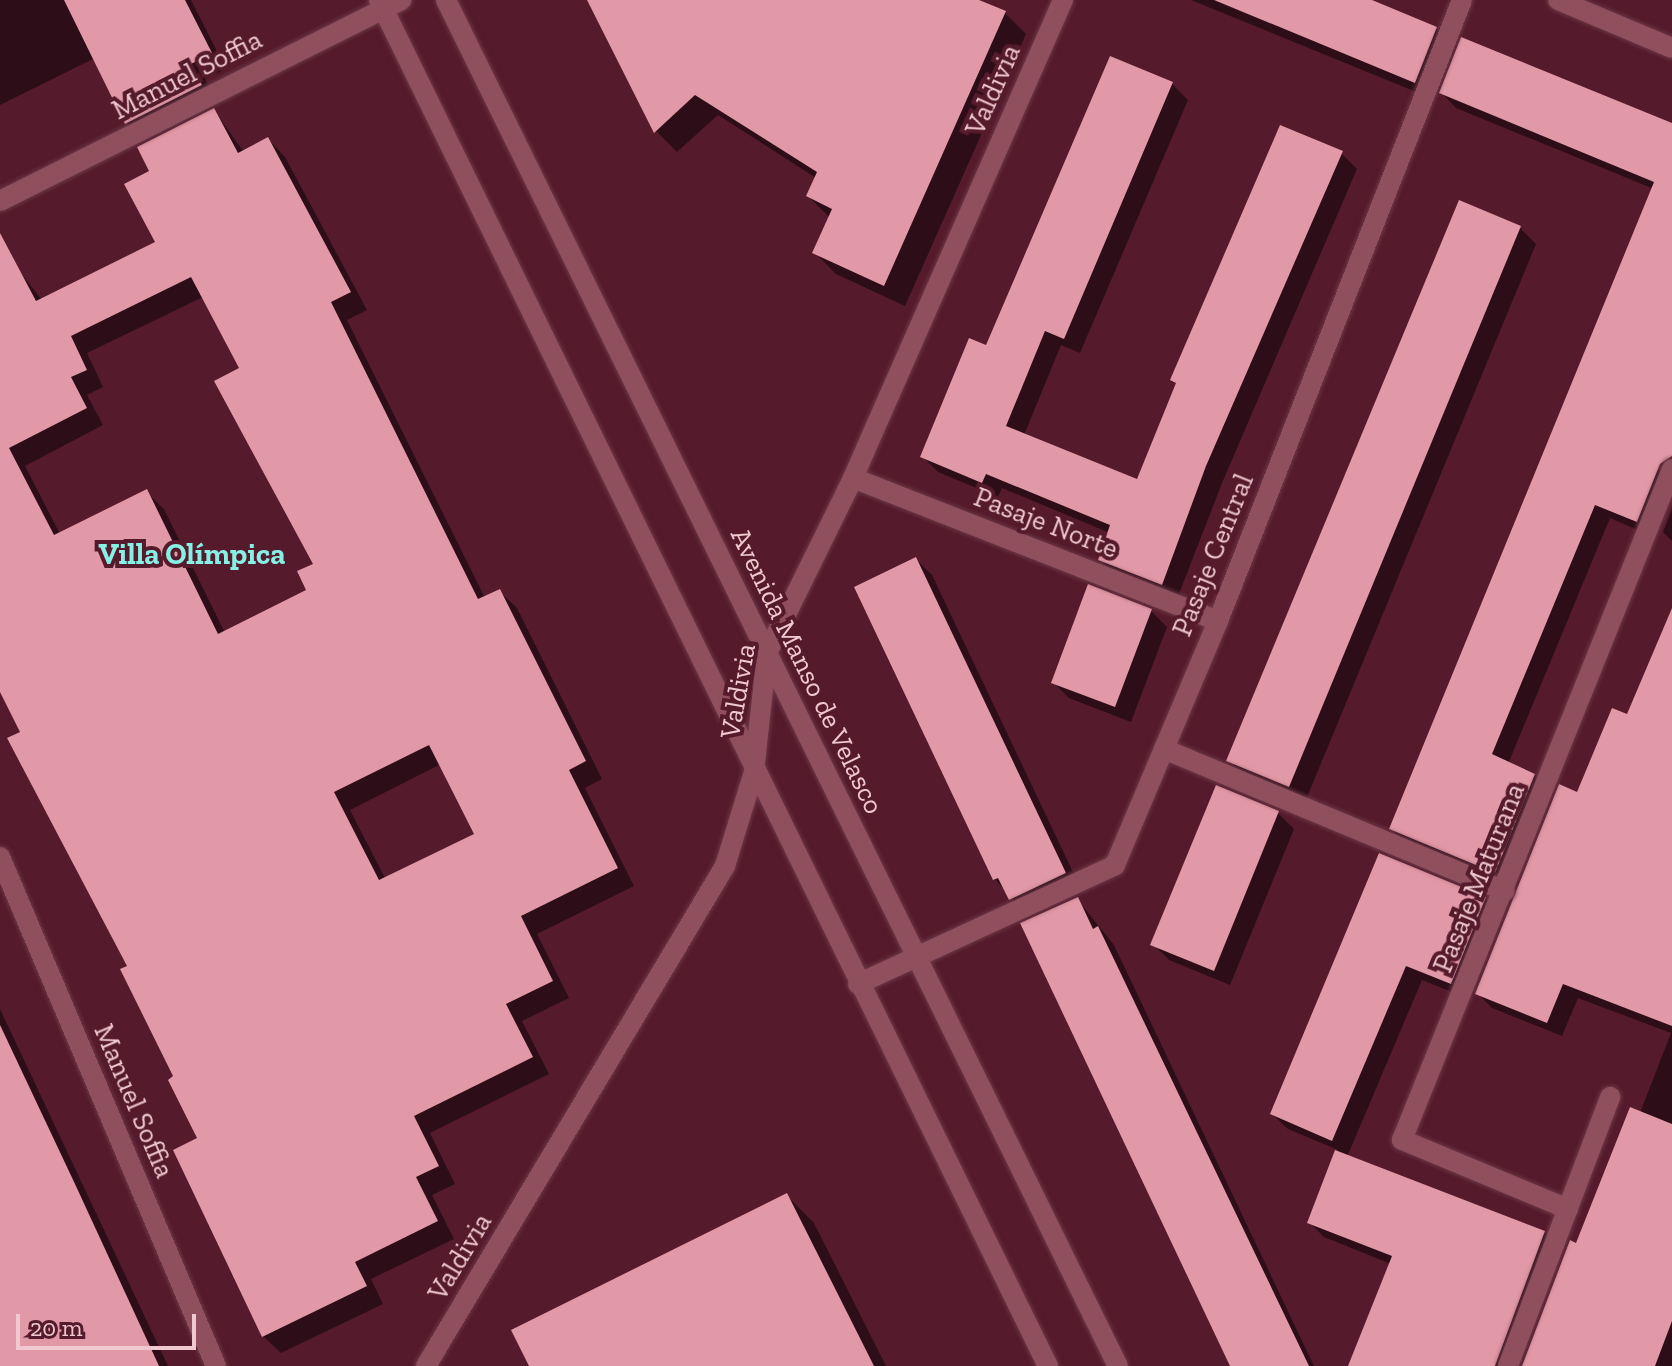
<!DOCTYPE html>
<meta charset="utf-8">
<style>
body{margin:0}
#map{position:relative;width:1672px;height:1366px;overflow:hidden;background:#551a2b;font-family:"Zilla Slab",serif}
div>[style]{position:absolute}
.shadow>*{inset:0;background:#0007}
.building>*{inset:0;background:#e299a7}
.roads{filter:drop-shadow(0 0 2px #6c3848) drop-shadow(0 0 2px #6c3848)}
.minor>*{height:20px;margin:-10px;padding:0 10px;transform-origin:10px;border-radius:10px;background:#904f5d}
.secondary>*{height:20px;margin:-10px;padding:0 10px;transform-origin:10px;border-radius:10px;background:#904f5d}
span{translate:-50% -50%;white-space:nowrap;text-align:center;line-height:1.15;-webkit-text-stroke:8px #551a2b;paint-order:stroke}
.street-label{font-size:28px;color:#f0c9d0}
.neighbourhood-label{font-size:30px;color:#86f0e4;font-weight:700}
.scale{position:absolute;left:16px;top:1314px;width:180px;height:36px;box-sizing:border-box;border:4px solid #f0c9d0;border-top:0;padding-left:10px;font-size:24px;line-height:28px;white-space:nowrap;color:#f0c9d0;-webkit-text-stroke:6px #551a2b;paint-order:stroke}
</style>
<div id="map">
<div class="shadow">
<i style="clip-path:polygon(0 0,191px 0,226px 69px,205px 79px,216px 101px,142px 138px,127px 122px,95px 58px,0 105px)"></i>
<i style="clip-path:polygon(589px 0,974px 0,1005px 13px,1026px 34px,905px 306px,836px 274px,815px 253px,830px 218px,808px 196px,816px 178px,718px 115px,677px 152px,656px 131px)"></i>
<i style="clip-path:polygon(1191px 0,1367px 0,1436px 29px,1452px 44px,1431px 98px)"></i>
<i style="clip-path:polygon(1172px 84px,1188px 100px,1080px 353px,1061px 345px,1024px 435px,1138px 482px,1178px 385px,1172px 380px,1341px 153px,1357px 169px,1222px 483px,1177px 599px,1116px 575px,1100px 559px,1110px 533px,1002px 488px,998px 497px,938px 472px,923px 457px,987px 347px)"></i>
<i style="clip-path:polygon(1442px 93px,1672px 126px,1672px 368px,1657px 469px,1672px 484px,1651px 536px,1610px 518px,1508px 764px,1534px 775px,1549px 790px,1510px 886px,1406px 843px,1391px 828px,1654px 189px,1456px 108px)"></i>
<i style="clip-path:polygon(evenodd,214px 111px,244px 152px,268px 139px,285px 157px,367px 310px,347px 320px,485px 598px,499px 591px,517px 608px,602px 779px,585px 788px,634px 886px,537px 934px,569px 998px,522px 1021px,549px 1074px,430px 1133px,455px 1184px,432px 1195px,454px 1239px,371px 1279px,383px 1304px,281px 1353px,263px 1336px,176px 1077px,0 675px,0 276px,16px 267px,42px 300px,158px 243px,151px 172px,214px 111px,203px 297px,241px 369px,316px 565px,309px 591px,225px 633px,164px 509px,146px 492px,60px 534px,25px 466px,103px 425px,87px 395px,103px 387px,87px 353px,203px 297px,214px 111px,441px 764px,476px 835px,386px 880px,350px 810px,441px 764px)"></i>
<i style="clip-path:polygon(1460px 202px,1520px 228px,1536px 244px,1305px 802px,1244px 776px,1229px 760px)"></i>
<i style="clip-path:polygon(1672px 509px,1672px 541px,1663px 532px)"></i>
<i style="clip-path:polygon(916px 559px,932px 575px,1081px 889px,1026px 914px,995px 879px)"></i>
<i style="clip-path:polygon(1672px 610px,1672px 1366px,1524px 1366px,1640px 1113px,1671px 1033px,1578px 998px,1562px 1036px,1492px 1008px,1477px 993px,1578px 795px,1628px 717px)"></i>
<i style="clip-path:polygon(1151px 611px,1167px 627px,1131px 722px,1069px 698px,1053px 682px)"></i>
<i style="clip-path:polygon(1217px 788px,1278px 813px,1294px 829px,1230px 985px,1169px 960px,1153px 944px)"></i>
<i style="clip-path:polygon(1380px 855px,1485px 899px,1500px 915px,1467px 998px,1422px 980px,1347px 1157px,1544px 1233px,1559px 1247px,1514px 1366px,1357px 1366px,1391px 1264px,1324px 1237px,1310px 1223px,1338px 1150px,1288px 1129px,1272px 1114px)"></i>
<i style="clip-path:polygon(1077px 899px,1114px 945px,1314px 1366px,1232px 1366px)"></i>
<i style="clip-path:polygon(0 1009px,168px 1366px,0 1366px)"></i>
<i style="clip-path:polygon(786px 1195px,814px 1223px,886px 1366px,531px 1366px)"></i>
</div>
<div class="building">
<i style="clip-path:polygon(64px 0,185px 0,212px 53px,191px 64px,202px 85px,125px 124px)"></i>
<i style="clip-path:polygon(587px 0,979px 0,1006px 11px,884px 286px,812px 253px,832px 209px,806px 196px,817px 172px,695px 95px,654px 133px)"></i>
<i style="clip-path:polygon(1214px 0,1372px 0,1437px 27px,1415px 83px)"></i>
<i style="clip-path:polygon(1461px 37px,1672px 123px,1672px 456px,1660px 464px,1637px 522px,1595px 505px,1492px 754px,1535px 774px,1495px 873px,1389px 829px,1654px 182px,1439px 93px)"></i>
<i style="clip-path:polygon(1110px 56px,1173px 82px,1064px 339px,1045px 331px,1006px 426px,1137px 479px,1176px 383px,1170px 380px,1280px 125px,1343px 151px,1206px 466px,1162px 585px,1098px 560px,1110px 525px,986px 474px,982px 483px,920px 457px,969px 338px,986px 345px)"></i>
<i style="clip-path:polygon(evenodd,214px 108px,238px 153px,268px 137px,329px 251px,351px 292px,331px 302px,478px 599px,500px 589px,586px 761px,569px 770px,618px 868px,521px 916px,553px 981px,506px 1004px,533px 1057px,414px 1116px,439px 1166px,416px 1177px,438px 1221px,355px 1262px,367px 1286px,262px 1337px,173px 1150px,197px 1138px,168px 1080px,173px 1076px,120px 969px,127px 966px,7px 738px,20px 732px,0 692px,0 233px,36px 301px,155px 242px,124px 184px,149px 171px,137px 147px,214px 108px,191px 277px,239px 368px,214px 381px,313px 564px,297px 571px,306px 590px,218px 634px,147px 489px,54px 535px,9px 448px,87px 408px,71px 377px,87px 370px,71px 336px,191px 277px,214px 108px,429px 745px,474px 834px,379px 880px,334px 792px,429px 745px)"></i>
<i style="clip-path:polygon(1459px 200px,1521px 226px,1289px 787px,1226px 761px)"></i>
<i style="clip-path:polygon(916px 557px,1066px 873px,1009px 900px,998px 878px,993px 880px,854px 587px)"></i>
<i style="clip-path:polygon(1088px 584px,1152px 609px,1115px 707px,1051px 683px)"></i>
<i style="clip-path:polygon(1672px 608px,1672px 1026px,1563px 984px,1547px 1023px,1475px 994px,1559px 784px,1577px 792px,1612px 708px,1627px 714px)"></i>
<i style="clip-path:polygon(1216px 785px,1279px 811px,1214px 971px,1150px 945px)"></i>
<i style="clip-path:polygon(1379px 853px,1486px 897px,1451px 984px,1406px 966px,1332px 1141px,1270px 1114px)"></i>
<i style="clip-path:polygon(1078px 897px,1093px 929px,1098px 926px,1309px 1366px,1230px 1366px,1020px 923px)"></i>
<i style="clip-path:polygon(0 1025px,75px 1184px,159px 1366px,0 1366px)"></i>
<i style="clip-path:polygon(1630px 1107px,1672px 1124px,1672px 1321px,1655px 1366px,1522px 1366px,1570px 1240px,1576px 1243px)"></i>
<i style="clip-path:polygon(1335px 1150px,1545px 1231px,1495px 1366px,1348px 1366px,1392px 1256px,1307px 1223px)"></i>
<i style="clip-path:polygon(787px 1193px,874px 1366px,529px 1366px,511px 1330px)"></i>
</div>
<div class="roads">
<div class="minor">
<i style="left:1558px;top:0;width:124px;rotate:22.8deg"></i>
<i style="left:0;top:201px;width:449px;rotate:-26.6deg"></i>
<i style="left:853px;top:478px;width:392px;rotate:21.4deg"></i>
<i style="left:1164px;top:749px;width:369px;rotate:22.6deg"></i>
<i style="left:0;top:857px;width:553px;rotate:67.01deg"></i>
<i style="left:858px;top:984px;width:283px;rotate:-24.8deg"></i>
<i style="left:1115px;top:865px;width:265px;rotate:-67.1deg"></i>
<i style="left:1218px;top:621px;width:667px;rotate:-68.55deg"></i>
<i style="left:1568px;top:1209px;width:180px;rotate:-157.4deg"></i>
<i style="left:1402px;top:1140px;width:723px;rotate:-68.08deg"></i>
<i style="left:426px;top:1366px;width:583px;rotate:-59.12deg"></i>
<i style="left:725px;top:866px;width:98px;rotate:-72.9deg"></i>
<i style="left:754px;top:772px;width:120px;rotate:-83.8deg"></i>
<i style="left:767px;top:653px;width:195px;rotate:-63.8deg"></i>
<i style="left:853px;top:478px;width:522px;rotate:-66.28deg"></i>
<i style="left:1508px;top:1366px;width:288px;rotate:-69.2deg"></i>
</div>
<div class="secondary">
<i style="left:379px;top:0;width:1521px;rotate:63.91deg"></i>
<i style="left:446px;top:0;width:1522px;rotate:63.81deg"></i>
</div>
</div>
<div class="street-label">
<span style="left:187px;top:75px;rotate:-27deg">Manuel Soffia</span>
<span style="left:993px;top:90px;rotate:-66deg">Valdivia</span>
<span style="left:1046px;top:523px;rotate:21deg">Pasaje Norte</span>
<span style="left:1213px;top:555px;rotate:-68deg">Pasaje Central</span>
<span style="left:807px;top:671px;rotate:64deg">Avenida Manso de Velasco</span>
<span style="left:738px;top:691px;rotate:-80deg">Valdivia</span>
<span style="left:1479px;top:878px;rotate:-68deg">Pasaje Maturana</span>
<span style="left:134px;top:1101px;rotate:67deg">Manuel Soffia</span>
<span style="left:460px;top:1257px;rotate:-59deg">Valdivia</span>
</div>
<div class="neighbourhood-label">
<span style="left:192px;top:554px">Villa Olímpica</span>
</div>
<div class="scale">20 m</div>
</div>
